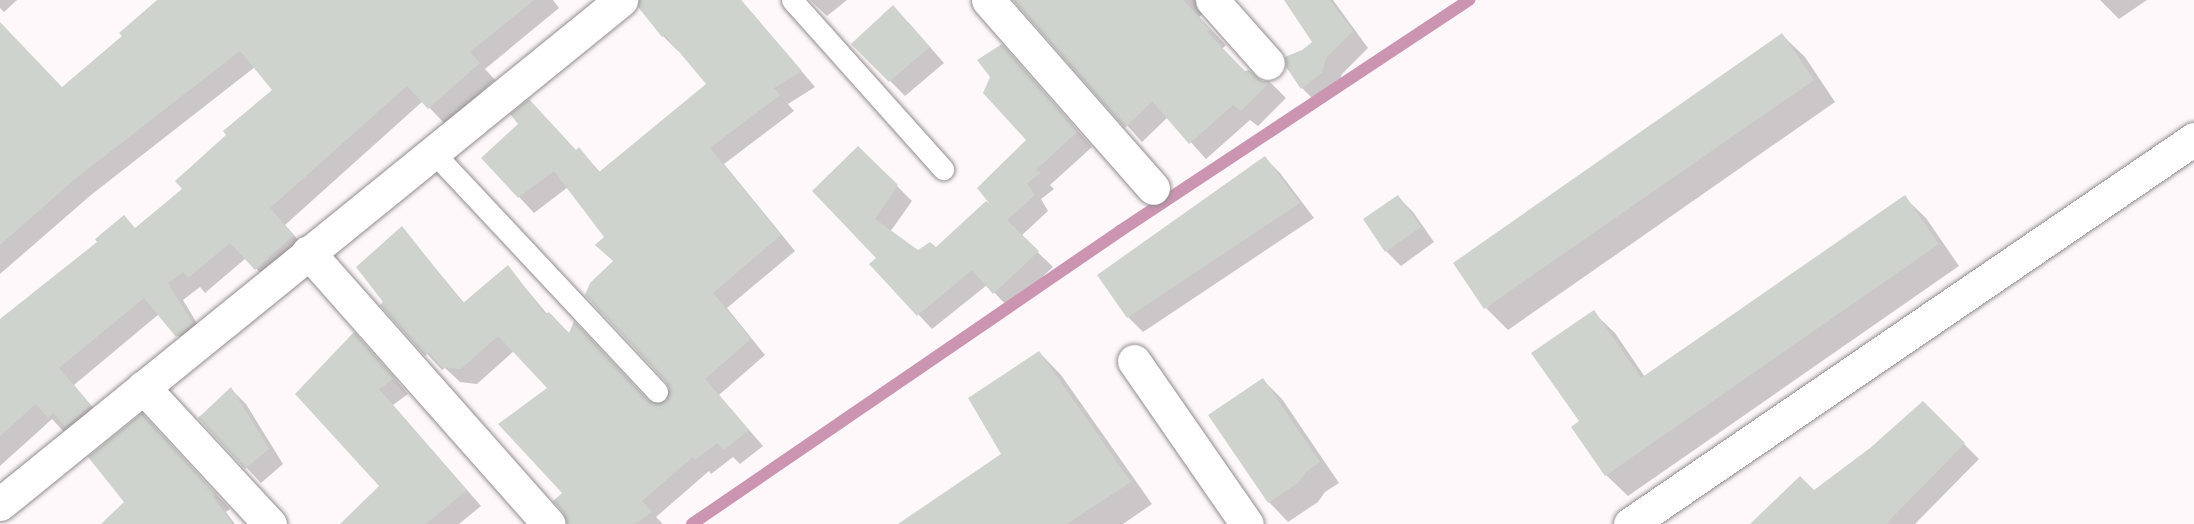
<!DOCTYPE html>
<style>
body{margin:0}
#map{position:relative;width:2194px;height:524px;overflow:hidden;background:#fef8fb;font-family:Montserrat,sans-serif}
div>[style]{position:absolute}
.shadow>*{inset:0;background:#0003}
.stream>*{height:12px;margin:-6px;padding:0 6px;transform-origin:6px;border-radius:6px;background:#cb95b2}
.building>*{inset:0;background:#cfd3ce}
.roads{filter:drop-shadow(0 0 2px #928c8f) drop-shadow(0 0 2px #928c8f)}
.lane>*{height:21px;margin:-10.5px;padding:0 10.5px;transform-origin:10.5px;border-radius:10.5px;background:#fff}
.street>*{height:33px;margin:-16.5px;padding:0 16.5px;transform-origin:16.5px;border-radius:16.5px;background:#fff}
span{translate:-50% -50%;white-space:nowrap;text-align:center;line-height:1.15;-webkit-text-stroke:4.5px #fff;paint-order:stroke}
</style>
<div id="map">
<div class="shadow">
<i style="clip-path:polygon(0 0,17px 0,4px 12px,0 8px)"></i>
<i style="clip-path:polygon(159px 0,553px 0,559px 8px,485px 69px,495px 80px,445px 124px,423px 101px,285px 225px,309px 252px,272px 285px,246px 258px,205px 293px,200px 287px,183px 300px,207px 340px,193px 352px,159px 314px,74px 385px,106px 423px,65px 433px,52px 419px,0 466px,0 321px,136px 229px,184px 189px,274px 90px,255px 67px,91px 195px,0 274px,0 38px,62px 89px,124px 37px)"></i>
<i style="clip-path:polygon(640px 0,741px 0,815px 87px,788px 104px,794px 111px,724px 164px,795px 251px,727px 308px,765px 355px,719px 395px,763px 446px,740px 464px,733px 457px,711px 474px,709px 471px,656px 517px,663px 524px,569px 524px,550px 388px,514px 351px,477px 384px,460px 382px,445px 368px,442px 370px,382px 305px,402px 228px,465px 304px,508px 267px,548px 315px,649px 402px,661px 405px,671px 396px,668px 382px,614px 262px,606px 237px,568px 187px,534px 213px,483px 158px,576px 152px,579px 149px,600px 172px,708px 84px,680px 50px,678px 51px,663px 36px,640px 6px)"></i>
<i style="clip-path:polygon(810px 0,847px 0,827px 16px)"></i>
<i style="clip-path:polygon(1015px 0,1218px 0,1199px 17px,1226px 45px,1222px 49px,1245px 73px,1261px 82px,1271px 83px,1286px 98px,1258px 126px,1250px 120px,1206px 159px,1168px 117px,1142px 142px)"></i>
<i style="clip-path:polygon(1285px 0,1333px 0,1368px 48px,1342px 74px,1337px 89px,1318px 104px,1302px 88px,1303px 52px,1313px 42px)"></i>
<i style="clip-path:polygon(2100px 0,2147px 0,2119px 19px)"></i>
<i style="clip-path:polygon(908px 22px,944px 63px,905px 96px,854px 44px)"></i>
<i style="clip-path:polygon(1782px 35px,1805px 57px,1835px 102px,1508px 330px,1486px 308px)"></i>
<i style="clip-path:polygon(1016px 61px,1092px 147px,1050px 185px,1054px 189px,1041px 199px,1048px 211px,1021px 236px,1053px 267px,1009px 308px,987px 285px,932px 329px,918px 314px,878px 258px,814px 191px,897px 186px,912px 201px,890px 232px,918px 252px,936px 249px,993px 209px,1029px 140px)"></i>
<i style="clip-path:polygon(1265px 158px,1280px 173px,1314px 218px,1143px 332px,1128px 317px,1099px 276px)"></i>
<i style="clip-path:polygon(1398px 197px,1413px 212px,1434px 242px,1401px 266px,1386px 251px)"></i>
<i style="clip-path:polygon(1904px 197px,1926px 218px,1959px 266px,1628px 496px,1606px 475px,1582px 422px,1593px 312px,1615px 333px,1645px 377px)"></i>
<i style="clip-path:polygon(369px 349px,408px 394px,393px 405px,481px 506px,459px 524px,342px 524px,381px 486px)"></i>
<i style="clip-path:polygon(1039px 352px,1061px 375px,1152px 504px,1123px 524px,901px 524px,1003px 454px)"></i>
<i style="clip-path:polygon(1262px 379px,1282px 399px,1339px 483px,1325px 492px,1318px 502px,1288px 522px,1269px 502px,1210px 415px)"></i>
<i style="clip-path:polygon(231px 389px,246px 404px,283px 464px,261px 483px,200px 418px)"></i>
<i style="clip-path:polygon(1923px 403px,1979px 459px,1915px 524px,1754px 524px,1814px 492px,1871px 449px)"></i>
<i style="clip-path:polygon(157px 430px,230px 509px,226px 512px,235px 524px,103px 524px,127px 502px)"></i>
</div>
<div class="stream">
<i style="left:692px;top:524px;width:519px;rotate:-34.39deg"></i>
<i style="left:1120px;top:231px;width:419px;rotate:-33.5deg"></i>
</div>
<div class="building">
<i style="clip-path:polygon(157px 0,534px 0,470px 52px,480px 63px,428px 109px,407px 86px,270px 208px,294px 235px,255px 270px,230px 243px,188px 278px,183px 272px,168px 283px,193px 324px,176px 337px,144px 298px,59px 368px,91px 406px,65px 427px,54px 413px,48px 418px,36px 404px,0 436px,0 319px,97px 242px,95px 239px,124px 215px,135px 228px,182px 189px,175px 181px,226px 135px,223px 131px,272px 90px,240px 51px,75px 179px,0 245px,0 22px,62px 87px,122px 36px,119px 33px)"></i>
<i style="clip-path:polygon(639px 0,741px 0,802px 71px,774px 88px,780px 95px,710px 148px,781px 235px,713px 293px,751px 339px,705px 379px,749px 430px,724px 450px,717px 443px,695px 460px,693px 457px,642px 501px,652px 512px,635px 524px,567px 524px,563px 512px,553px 501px,562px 493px,498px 424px,547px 388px,498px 336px,461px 369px,443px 368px,429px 353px,425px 356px,380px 305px,383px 302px,356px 267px,402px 226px,463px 303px,508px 265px,545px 314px,549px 312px,569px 333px,574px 321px,648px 400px,659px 403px,666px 400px,669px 389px,666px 382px,585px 295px,590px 283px,613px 261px,595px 245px,604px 237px,554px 171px,518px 198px,481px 158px,518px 124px,510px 114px,529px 99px,576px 150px,579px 147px,599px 172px,706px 84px,665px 35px,662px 37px,638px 7px)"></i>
<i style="clip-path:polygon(1013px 0,1183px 0,1211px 29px,1207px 32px,1245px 71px,1249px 70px,1262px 81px,1271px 81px,1241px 111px,1233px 105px,1189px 144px,1152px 101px,1125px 128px)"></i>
<i style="clip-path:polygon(1284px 0,1330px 0,1353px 31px,1326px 58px,1322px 73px,1301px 89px,1286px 67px,1285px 57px,1302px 50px,1312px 42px)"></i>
<i style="clip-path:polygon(893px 5px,930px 47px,889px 82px,851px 44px)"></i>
<i style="clip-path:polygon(1782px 33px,1814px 80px,1484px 309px,1453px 263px)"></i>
<i style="clip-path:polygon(1002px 44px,1078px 131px,1036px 170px,1041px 173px,1027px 183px,1035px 195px,1007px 220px,1039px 251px,993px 294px,972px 270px,917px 316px,869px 264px,876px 258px,812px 191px,858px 146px,898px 185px,875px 219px,918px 250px,930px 242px,936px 247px,986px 201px,989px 203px,977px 188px,1026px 140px,983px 93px,990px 77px,977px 60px)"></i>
<i style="clip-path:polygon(1265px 156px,1300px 203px,1127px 318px,1097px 275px)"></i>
<i style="clip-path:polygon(1398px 195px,1421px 227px,1385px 252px,1363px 219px)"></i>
<i style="clip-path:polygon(1905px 195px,1939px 244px,1605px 476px,1571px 427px,1579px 421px,1531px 353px,1594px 310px,1641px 378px)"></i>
<i style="clip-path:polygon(354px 332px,395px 378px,379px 389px,467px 490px,426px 524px,340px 524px,379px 486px,295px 394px)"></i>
<i style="clip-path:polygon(1039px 351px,1131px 482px,1067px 524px,898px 524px,1001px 454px,968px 398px)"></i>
<i style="clip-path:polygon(1263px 378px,1320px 462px,1306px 472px,1298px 483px,1268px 503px,1208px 415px)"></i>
<i style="clip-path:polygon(231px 387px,269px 449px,245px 469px,198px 418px)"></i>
<i style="clip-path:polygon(1923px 401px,1965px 443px,1886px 524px,1750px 524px,1800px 476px,1814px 490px,1870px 448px)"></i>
<i style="clip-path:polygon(142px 413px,216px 494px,213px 497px,233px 524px,101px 524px,124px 502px,88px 457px)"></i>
</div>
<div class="roads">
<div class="lane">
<i style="left:792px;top:0;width:227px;rotate:48.2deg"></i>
<i style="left:433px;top:152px;width:328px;rotate:46.9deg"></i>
</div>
<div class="street">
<i style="left:988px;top:0;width:250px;rotate:48.7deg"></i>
<i style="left:1212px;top:0;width:84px;rotate:48.4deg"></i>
<i style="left:308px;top:252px;width:363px;rotate:48.5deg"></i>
<i style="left:1134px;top:361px;width:198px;rotate:55.3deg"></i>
<i style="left:143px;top:387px;width:187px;rotate:47.2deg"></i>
<i style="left:0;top:504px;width:800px;rotate:-39.06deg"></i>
<i style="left:1630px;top:524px;width:683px;rotate:-34.32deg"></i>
</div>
</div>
</div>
